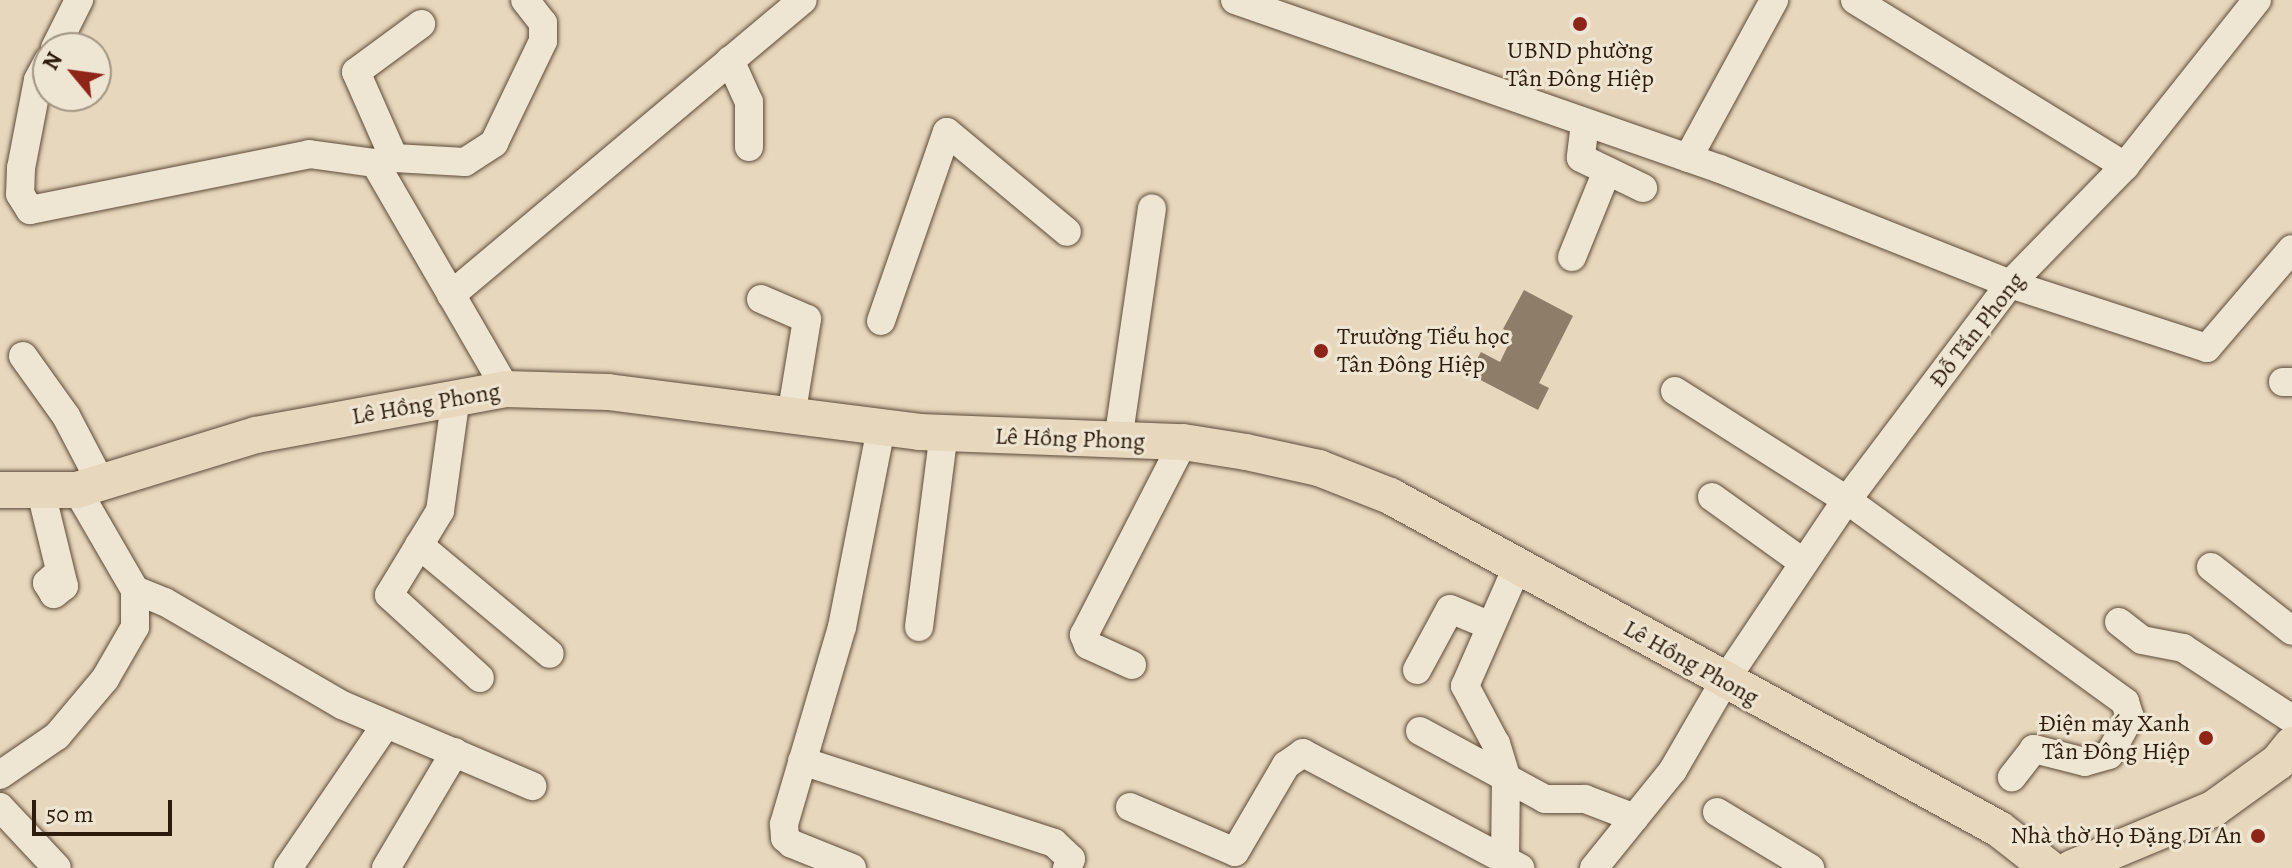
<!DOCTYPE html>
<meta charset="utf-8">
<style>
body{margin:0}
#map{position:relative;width:2292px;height:868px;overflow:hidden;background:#e7d7bc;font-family:Alegreya,serif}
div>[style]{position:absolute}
.building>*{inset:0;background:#8e7d68}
.roads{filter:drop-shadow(0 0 2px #5c4b38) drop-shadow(0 0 2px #5c4b38)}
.minor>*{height:28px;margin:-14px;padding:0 14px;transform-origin:14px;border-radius:14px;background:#efe5d3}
.major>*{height:36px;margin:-18px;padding:0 18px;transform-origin:18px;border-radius:18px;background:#e7d7bc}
.dots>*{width:22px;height:22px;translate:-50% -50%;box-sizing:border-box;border:4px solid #efe5d3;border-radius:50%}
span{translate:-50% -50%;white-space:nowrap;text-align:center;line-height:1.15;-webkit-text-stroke:6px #efe5d3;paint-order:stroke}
.poi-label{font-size:24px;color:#2d1c0c}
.left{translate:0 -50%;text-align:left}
.right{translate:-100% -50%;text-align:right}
.street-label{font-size:24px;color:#2d1c0c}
.north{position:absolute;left:32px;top:32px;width:80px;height:80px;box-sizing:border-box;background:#efe5d3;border:2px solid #a19583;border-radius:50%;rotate:299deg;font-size:22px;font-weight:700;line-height:32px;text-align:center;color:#2d1c0c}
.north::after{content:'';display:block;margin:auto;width:28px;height:36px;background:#8f2418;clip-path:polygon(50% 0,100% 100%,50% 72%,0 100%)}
.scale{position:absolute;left:32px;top:800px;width:140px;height:36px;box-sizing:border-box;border:4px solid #2d1c0c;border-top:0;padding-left:10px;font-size:24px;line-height:28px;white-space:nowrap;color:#2d1c0c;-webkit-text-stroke:6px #efe5d3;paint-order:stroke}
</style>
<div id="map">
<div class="building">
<i style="clip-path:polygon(1524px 290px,1573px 316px,1539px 383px,1549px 388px,1538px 410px,1469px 374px,1481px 352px,1500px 362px,1513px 335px,1503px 329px)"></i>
</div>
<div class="roads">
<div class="minor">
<i style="left:1235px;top:0;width:514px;rotate:19.21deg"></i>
<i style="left:1720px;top:169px;width:312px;rotate:21.6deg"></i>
<i style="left:2010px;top:284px;width:207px;rotate:18deg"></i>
<i style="left:2207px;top:348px;width:130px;rotate:-49.4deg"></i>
<i style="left:1855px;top:0;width:317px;rotate:31.6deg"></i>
<i style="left:55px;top:48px;width:54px;rotate:-63.4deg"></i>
<i style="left:730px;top:60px;width:46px;rotate:65.7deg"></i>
<i style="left:749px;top:102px;width:45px;rotate:90deg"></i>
<i style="left:48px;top:61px;width:21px;rotate:118deg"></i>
<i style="left:38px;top:80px;width:90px;rotate:100.9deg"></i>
<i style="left:21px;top:168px;width:26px;rotate:92deg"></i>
<i style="left:20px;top:194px;width:19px;rotate:58deg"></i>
<i style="left:30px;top:210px;width:285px;rotate:-11.3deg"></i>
<i style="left:309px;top:154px;width:67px;rotate:7.8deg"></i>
<i style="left:1585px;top:123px;width:35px;rotate:97deg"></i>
<i style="left:1581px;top:158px;width:69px;rotate:25.8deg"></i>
<i style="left:394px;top:158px;width:94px;rotate:-113.8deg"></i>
<i style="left:356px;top:72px;width:81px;rotate:-36.4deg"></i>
<i style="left:1688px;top:158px;width:180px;rotate:-61.4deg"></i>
<i style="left:1572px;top:257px;width:93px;rotate:-67.9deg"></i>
<i style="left:451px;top:295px;width:459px;rotate:-40deg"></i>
<i style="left:761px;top:299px;width:50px;rotate:23.5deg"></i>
<i style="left:807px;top:319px;width:99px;rotate:99.3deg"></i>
<i style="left:881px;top:321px;width:200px;rotate:-70.8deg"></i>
<i style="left:947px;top:132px;width:156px;rotate:39.8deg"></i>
<i style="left:23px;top:356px;width:74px;rotate:54.4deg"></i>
<i style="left:66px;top:416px;width:76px;rotate:62.4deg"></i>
<i style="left:2283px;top:382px;width:9px"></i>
<i style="left:506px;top:389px;width:261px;rotate:-120.1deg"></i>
<i style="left:375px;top:163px;width:20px;rotate:-15deg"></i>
<i style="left:394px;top:158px;width:71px;rotate:3.2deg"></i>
<i style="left:465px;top:162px;width:35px;rotate:-33deg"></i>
<i style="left:494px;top:143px;width:113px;rotate:-64.3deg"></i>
<i style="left:543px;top:41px;width:18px;rotate:-90deg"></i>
<i style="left:543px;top:23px;width:29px;rotate:-128deg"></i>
<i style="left:1675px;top:391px;width:204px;rotate:32.4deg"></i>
<i style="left:1847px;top:500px;width:344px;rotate:36deg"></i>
<i style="left:2125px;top:702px;width:16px;rotate:72deg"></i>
<i style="left:2130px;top:717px;width:43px;rotate:118.9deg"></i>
<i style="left:2109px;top:755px;width:25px;rotate:164deg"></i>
<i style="left:2085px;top:762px;width:53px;rotate:-165.7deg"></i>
<i style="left:2034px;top:749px;width:36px;rotate:128deg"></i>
<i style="left:456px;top:396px;width:116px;rotate:97.9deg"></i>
<i style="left:440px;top:511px;width:98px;rotate:121.3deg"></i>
<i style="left:389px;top:595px;width:123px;rotate:42.4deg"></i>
<i style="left:1118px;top:441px;width:235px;rotate:-81.7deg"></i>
<i style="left:41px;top:492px;width:97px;rotate:76.3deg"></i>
<i style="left:64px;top:586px;width:13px;rotate:141deg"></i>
<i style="left:54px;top:594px;width:13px;rotate:-122deg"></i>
<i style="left:47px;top:583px;width:15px;rotate:-42deg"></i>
<i style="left:1712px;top:497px;width:113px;rotate:35.7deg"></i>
<i style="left:419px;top:545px;width:170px;rotate:39.8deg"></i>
<i style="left:2211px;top:567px;width:103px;rotate:38.3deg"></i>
<i style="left:135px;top:590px;width:32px;rotate:22deg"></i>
<i style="left:165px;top:602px;width:205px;rotate:30.2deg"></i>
<i style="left:342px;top:705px;width:207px;rotate:23.1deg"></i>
<i style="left:2119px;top:622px;width:29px;rotate:38deg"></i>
<i style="left:2142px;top:640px;width:42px;rotate:11deg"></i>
<i style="left:2183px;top:648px;width:130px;rotate:33.1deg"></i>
<i style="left:919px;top:627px;width:196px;rotate:-82.7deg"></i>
<i style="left:1132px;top:665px;width:48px;rotate:-155.6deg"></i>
<i style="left:1088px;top:645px;width:11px;rotate:-112deg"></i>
<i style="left:1084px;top:635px;width:217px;rotate:-62.8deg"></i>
<i style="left:1417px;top:670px;width:69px;rotate:-61.6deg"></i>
<i style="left:1450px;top:609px;width:44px;rotate:22.5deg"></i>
<i style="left:1420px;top:731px;width:142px;rotate:28.5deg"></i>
<i style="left:1545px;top:799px;width:40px"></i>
<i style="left:1585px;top:799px;width:53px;rotate:20.8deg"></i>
<i style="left:802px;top:761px;width:265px;rotate:18deg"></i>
<i style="left:1054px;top:843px;width:23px;rotate:43deg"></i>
<i style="left:1071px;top:859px;width:10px;rotate:114deg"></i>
<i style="left:0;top:775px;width:69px;rotate:-34.4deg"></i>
<i style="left:57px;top:736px;width:75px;rotate:-49.9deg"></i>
<i style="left:105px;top:679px;width:60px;rotate:-60deg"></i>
<i style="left:135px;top:627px;width:37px;rotate:-90deg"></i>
<i style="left:135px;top:590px;width:116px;rotate:-120.1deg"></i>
<i style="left:0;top:807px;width:83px;rotate:46.9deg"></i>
<i style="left:1130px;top:807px;width:114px;rotate:23.2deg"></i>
<i style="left:1235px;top:852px;width:101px;rotate:-59.6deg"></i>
<i style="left:1286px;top:765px;width:21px;rotate:-35deg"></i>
<i style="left:1303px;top:753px;width:246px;rotate:27.9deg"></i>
<i style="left:1717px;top:812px;width:109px;rotate:31.1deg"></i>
<i style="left:1505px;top:860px;width:84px;rotate:-89.3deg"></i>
<i style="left:1506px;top:776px;width:34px;rotate:-107deg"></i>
<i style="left:1496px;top:744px;width:66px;rotate:-118.1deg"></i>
<i style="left:1465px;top:686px;width:130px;rotate:-66.4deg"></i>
<i style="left:288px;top:868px;width:172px;rotate:-55.7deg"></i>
<i style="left:386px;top:868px;width:135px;rotate:-59.3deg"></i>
<i style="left:852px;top:868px;width:65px;rotate:-158.2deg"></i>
<i style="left:792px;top:844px;width:9px;rotate:-139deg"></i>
<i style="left:785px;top:838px;width:14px;rotate:-94deg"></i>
<i style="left:784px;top:824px;width:205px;rotate:-73.6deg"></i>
<i style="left:842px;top:627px;width:203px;rotate:-78.9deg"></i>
<i style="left:1594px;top:868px;width:126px;rotate:-51.1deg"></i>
<i style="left:1673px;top:770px;width:102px;rotate:-59.9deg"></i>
<i style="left:1724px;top:682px;width:210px;rotate:-56.1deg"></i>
<i style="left:1841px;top:508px;width:281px;rotate:-53deg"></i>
<i style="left:2010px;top:284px;width:165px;rotate:-45.7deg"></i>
<i style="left:2125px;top:166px;width:212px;rotate:-51.5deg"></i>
</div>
<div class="major">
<i style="left:0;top:490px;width:77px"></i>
<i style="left:77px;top:490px;width:187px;rotate:-17.1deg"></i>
<i style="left:256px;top:435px;width:254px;rotate:-10.4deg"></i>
<i style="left:506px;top:389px;width:102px;rotate:1.7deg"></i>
<i style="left:608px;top:392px;width:314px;rotate:7.3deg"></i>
<i style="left:919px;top:432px;width:264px;rotate:2.2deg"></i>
<i style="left:1183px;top:442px;width:64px;rotate:9deg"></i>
<i style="left:1246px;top:452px;width:75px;rotate:12.4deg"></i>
<i style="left:1319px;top:468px;width:76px;rotate:21.5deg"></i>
<i style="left:1390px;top:496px;width:694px;rotate:28.67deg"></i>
<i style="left:1999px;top:829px;width:63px;rotate:38deg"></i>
<i style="left:2072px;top:868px;width:153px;rotate:-22.7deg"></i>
<i style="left:2213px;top:809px;width:80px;rotate:-35.9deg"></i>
<i style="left:2278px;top:762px;width:22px;rotate:-51deg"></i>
</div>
</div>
<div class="dots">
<i style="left:1580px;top:24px;background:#8f2418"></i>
<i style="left:1321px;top:351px;background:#8f2418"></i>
<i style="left:2206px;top:738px;background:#8f2418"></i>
<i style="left:2258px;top:836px;background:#8f2418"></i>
</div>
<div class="poi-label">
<span style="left:1580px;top:65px">UBND phường<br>Tân Đông Hiệp</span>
<span class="left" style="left:1337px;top:351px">Truường Tiểu học<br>Tân Đông Hiệp</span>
<span class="right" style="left:2190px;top:738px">Điện máy Xanh<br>Tân Đông Hiệp</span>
<span class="right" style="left:2242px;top:836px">Nhà thờ Họ Đặng Dĩ An</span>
</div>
<div class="street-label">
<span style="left:1977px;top:330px;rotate:-52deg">Đỗ Tấn Phong</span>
<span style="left:426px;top:404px;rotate:-10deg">Lê Hồng Phong</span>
<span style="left:1070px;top:439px;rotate:2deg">Lê Hồng Phong</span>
<span style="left:1691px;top:663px;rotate:29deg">Lê Hồng Phong</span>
</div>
<div class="north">N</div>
<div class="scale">50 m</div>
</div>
